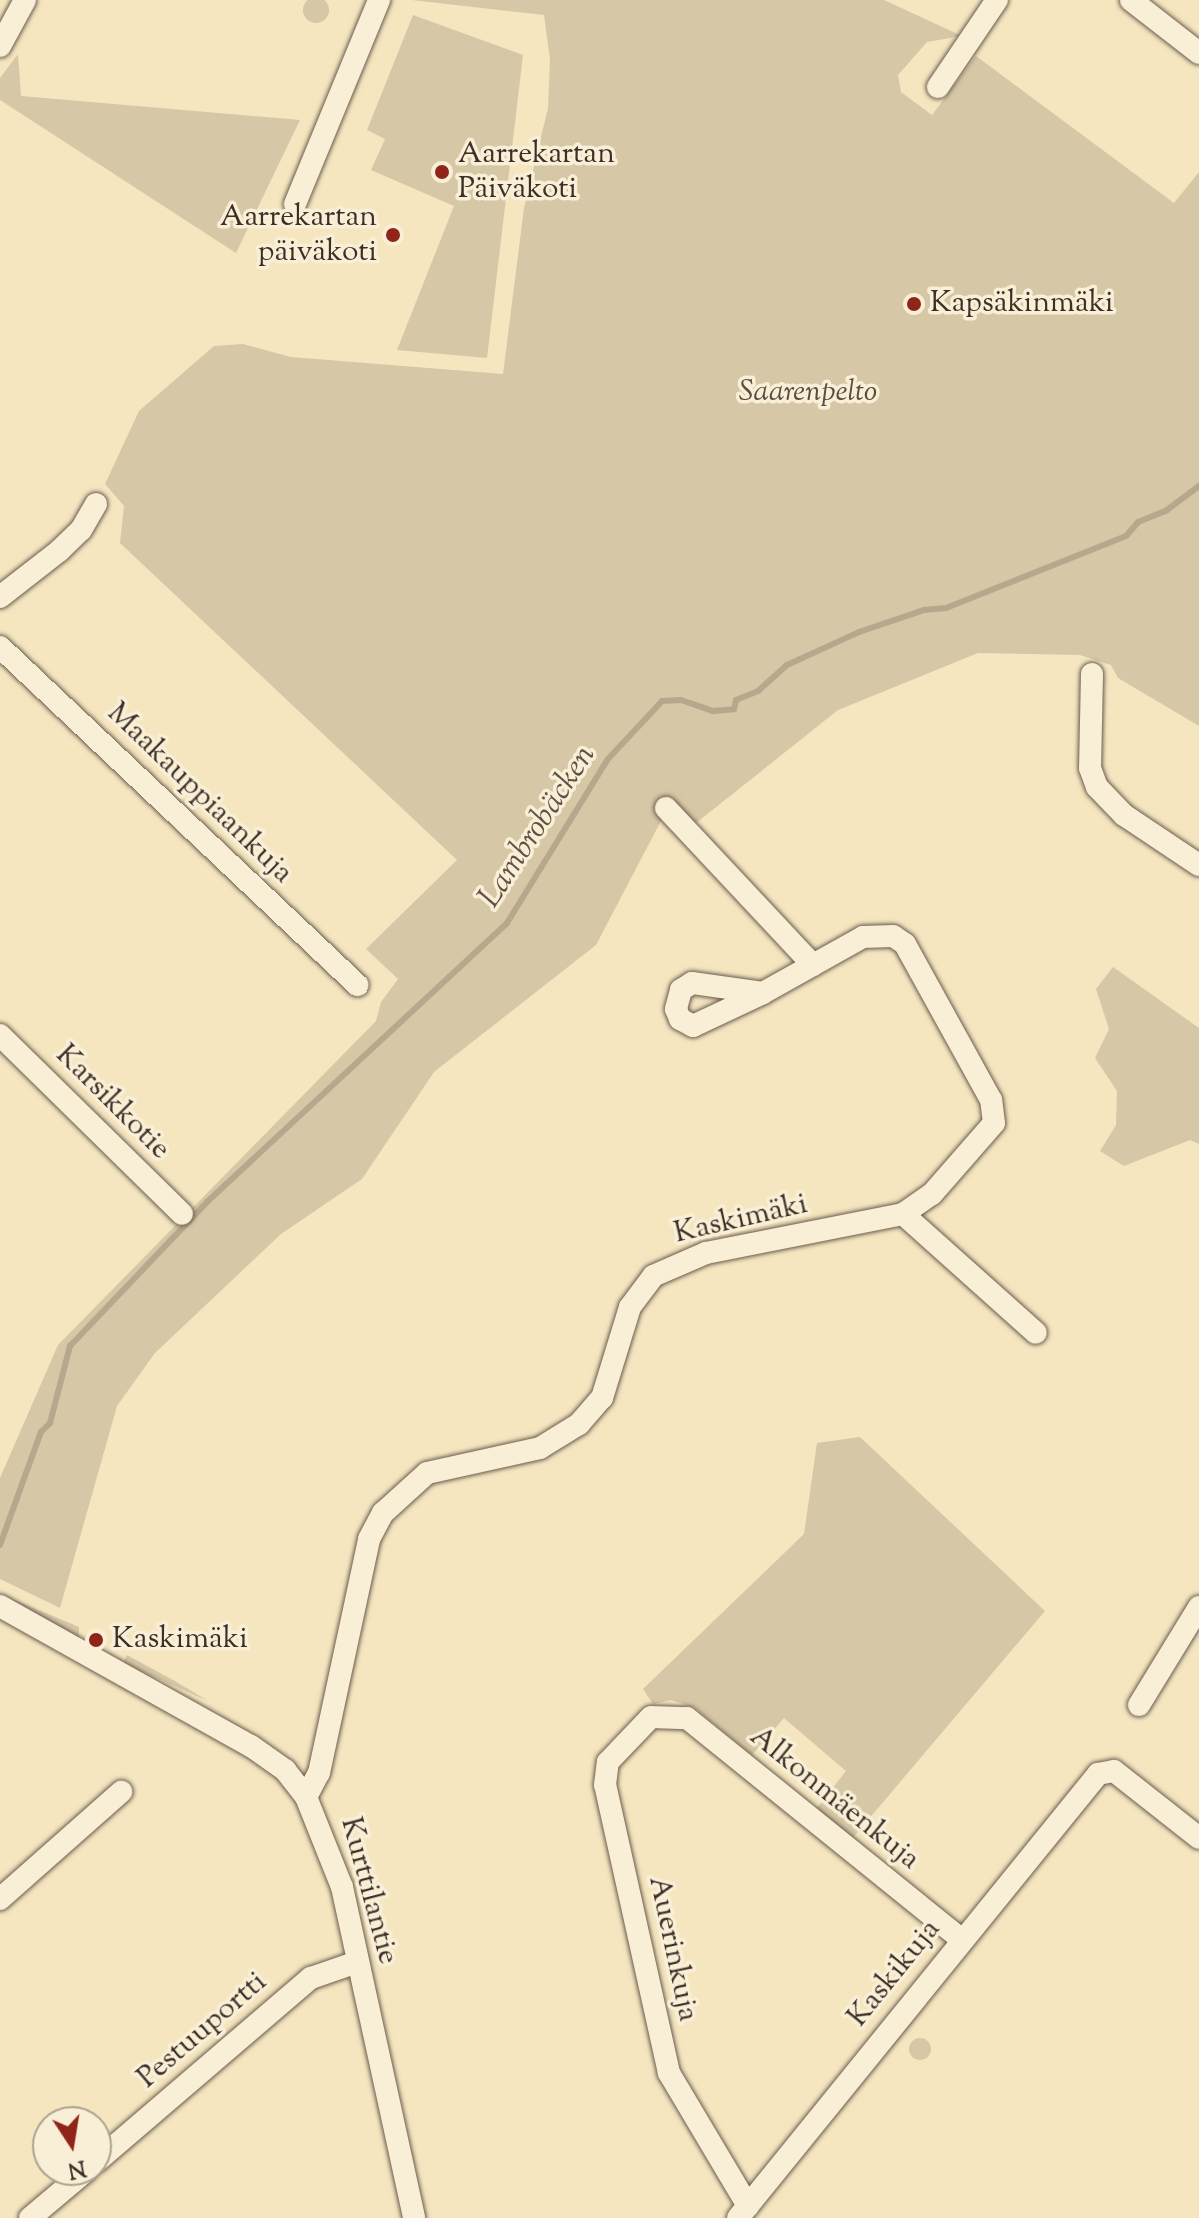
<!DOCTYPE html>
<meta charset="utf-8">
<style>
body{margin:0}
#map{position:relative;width:1199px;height:2218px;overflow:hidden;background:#f5e6c0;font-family:"Sorts Mill Goudy",serif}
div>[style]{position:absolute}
.green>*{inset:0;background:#d6c7a6}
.round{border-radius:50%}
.stream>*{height:6px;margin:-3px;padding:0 3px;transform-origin:3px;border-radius:3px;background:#b7a78c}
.roads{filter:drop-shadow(0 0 2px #6c5c4e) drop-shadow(0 0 2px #6c5c4e)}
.minor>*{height:22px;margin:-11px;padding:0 11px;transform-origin:11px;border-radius:11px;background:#f8efd6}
.dots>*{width:22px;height:22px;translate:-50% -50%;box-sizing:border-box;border:4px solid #f8efd6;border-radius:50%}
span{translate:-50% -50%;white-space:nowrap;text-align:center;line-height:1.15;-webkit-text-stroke:7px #f8efd6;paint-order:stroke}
.poi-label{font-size:30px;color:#3e2e28}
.left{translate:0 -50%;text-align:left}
.right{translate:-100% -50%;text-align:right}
.park-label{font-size:30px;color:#5c4d41;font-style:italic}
.street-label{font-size:30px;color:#3e2e28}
.water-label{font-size:32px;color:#625246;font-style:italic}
.north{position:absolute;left:32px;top:2106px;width:80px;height:80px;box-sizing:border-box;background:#f8efd6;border:2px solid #aea290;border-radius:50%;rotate:168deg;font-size:22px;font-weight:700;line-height:32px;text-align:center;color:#3e2e28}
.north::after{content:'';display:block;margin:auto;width:28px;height:36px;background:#8f2418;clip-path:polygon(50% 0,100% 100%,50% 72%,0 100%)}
</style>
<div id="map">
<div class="green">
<i class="round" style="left:303px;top:-3px;width:26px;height:26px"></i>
<i style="clip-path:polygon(412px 0,884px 0,962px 36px,927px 42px,898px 75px,901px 92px,932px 115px,976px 56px,1174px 203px,1199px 172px,1199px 726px,1118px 678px,1111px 665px,1080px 655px,978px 653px,838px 710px,691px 827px,662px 819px,596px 945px,434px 1072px,362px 1179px,281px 1234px,155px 1353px,117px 1406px,60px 1608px,0 1579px,0 1478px,58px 1345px,376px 1021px,381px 1002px,398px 979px,366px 949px,457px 860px,120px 543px,124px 506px,105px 484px,139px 411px,214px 346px,243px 344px,291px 357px,503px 374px,524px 208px,548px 108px,550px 60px,544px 15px)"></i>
<i style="clip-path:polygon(413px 15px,523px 55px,487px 358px,397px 350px,454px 206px,371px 170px,385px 139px,367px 130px)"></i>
<i style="clip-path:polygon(18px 54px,21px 96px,300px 120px,236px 253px,0 100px,0 78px)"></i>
<i style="clip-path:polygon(1113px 967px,1199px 1028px,1199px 1144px,1190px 1140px,1124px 1166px,1100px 1151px,1116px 1125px,1117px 1091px,1095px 1058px,1109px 1029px,1096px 989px)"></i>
<i style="clip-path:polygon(860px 1437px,1045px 1611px,851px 1840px,817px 1808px,846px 1771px,784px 1718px,752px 1755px,695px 1708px,671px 1700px,653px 1704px,643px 1689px,804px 1534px,817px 1443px)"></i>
<i style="clip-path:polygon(15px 1600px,79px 1627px,79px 1639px,12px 1603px)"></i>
<i style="clip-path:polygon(127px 1655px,175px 1681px,208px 1701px,123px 1663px)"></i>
<i class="round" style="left:909px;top:2038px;width:22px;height:22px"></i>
</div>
<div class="stream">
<i style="left:0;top:1545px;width:120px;rotate:-70.1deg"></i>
<i style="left:41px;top:1432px;width:13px;rotate:-45deg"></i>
<i style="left:50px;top:1423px;width:80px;rotate:-75.4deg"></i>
<i style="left:70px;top:1346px;width:200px;rotate:-46.4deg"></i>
<i style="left:208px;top:1201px;width:408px;rotate:-42.9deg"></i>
<i style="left:507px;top:923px;width:193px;rotate:-58.4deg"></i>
<i style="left:608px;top:759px;width:79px;rotate:-47deg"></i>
<i style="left:662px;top:701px;width:19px;rotate:-3deg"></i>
<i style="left:681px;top:700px;width:34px;rotate:19deg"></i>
<i style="left:713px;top:711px;width:21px;rotate:-5deg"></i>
<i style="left:734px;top:709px;width:9px;rotate:-77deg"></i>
<i style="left:736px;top:700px;width:24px;rotate:-22deg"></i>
<i style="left:758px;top:691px;width:39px;rotate:-42deg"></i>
<i style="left:787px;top:665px;width:79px;rotate:-24.6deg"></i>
<i style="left:859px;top:632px;width:69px;rotate:-18.7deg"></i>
<i style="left:924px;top:610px;width:22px;rotate:-5deg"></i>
<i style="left:946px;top:608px;width:194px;rotate:-21.8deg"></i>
<i style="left:1126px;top:536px;width:18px;rotate:-49deg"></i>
<i style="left:1138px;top:522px;width:31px;rotate:-22deg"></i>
<i style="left:1167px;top:510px;width:40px;rotate:-37deg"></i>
</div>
<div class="roads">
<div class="minor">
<i style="left:1131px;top:0;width:86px;rotate:37.9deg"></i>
<i style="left:0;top:46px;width:52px;rotate:-61.5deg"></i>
<i style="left:938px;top:87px;width:105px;rotate:-55.9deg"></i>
<i style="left:295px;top:204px;width:221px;rotate:-67.6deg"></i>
<i style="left:0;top:597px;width:75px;rotate:-37.9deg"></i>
<i style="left:59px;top:551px;width:30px;rotate:-44deg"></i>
<i style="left:81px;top:530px;width:30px;rotate:-60deg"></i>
<i style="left:0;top:647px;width:492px;rotate:43.4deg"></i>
<i style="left:1092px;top:674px;width:94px;rotate:91.2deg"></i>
<i style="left:1090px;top:768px;width:20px;rotate:70deg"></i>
<i style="left:1097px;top:787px;width:39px;rotate:46deg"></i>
<i style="left:1124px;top:815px;width:90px;rotate:33.7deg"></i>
<i style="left:666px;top:808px;width:215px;rotate:46.9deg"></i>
<i style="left:0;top:1035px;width:255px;rotate:44.5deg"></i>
<i style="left:903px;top:1214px;width:178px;rotate:41.8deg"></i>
<i style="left:0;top:1606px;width:287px;rotate:29.2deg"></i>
<i style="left:251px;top:1746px;width:42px;rotate:35.2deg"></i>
<i style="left:285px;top:1770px;width:34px;rotate:52deg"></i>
<i style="left:306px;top:1797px;width:97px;rotate:68.2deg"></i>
<i style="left:342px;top:1887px;width:339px;rotate:77.7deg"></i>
<i style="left:1139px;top:1705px;width:115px;rotate:-58.5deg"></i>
<i style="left:306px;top:1797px;width:27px;rotate:-62deg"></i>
<i style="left:319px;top:1773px;width:239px;rotate:-77.9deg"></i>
<i style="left:369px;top:1539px;width:30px;rotate:-62deg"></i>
<i style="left:383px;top:1513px;width:59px;rotate:-42.3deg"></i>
<i style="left:427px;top:1473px;width:116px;rotate:-12.5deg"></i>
<i style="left:540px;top:1448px;width:46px;rotate:-31.6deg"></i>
<i style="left:579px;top:1424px;width:35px;rotate:-49deg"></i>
<i style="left:602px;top:1398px;width:95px;rotate:-72.9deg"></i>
<i style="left:630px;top:1307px;width:39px;rotate:-53deg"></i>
<i style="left:653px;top:1276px;width:58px;rotate:-23.5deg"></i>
<i style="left:706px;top:1253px;width:201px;rotate:-11.2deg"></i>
<i style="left:903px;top:1214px;width:35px;rotate:-35deg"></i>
<i style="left:932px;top:1194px;width:94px;rotate:-48.9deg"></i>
<i style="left:994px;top:1123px;width:23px;rotate:-97deg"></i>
<i style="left:991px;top:1100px;width:178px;rotate:-118.9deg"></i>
<i style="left:905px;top:944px;width:14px;rotate:-146deg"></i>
<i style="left:893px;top:936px;width:30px;rotate:178deg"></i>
<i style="left:863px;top:937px;width:115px;rotate:150.8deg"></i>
<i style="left:763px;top:993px;width:72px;rotate:-172deg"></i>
<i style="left:692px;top:983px;width:13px;rotate:148deg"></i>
<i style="left:681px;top:990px;width:20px;rotate:105deg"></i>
<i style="left:676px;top:1009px;width:11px;rotate:68deg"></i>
<i style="left:680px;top:1019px;width:15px;rotate:28deg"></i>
<i style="left:693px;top:1026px;width:77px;rotate:-25.2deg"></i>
<i style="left:0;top:1899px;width:162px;rotate:-41.5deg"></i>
<i style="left:96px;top:2162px;width:283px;rotate:-40.6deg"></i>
<i style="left:311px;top:1978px;width:49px;rotate:-19.2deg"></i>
<i style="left:748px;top:2206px;width:155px;rotate:-120.7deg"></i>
<i style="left:669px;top:2073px;width:295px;rotate:-102.5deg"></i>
<i style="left:605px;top:1785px;width:23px;rotate:-83deg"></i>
<i style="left:608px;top:1762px;width:62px;rotate:-46.3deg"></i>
<i style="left:651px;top:1717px;width:36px;rotate:2deg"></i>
<i style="left:687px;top:1718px;width:352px;rotate:38.9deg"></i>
<i style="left:30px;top:2218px;width:75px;rotate:-40.1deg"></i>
<i style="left:738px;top:2218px;width:572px;rotate:-50.96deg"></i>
<i style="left:1098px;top:1774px;width:16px;rotate:-11deg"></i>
<i style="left:1114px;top:1771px;width:108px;rotate:38.2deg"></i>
</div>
</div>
<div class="dots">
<i style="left:442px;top:172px;background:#8f2418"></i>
<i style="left:393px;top:235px;background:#8f2418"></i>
<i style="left:914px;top:304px;background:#8f2418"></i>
<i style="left:96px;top:1640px;background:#8f2418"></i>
</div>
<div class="poi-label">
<span class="left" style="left:458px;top:172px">Aarrekartan<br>Päiväkoti</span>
<span class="right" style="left:377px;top:235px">Aarrekartan<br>päiväkoti</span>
<span class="left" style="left:930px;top:304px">Kapsäkinmäki</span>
<span class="left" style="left:112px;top:1640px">Kaskimäki</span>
</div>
<div class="park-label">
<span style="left:808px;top:393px">Saarenpelto</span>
</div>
<div class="street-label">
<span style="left:199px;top:794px;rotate:44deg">Maakauppiaankuja</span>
<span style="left:112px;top:1103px;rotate:45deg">Karsikkotie</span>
<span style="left:741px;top:1220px;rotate:-13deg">Kaskimäki</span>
<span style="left:834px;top:1799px;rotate:39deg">Alkonmäenkuja</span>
<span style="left:368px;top:1891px;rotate:75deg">Kurttilantie</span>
<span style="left:672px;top:1949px;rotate:78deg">Auerinkuja</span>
<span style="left:895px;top:1974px;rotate:-51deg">Kaskikuja</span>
<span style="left:203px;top:2031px;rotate:-41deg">Pestuuportti</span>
</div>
<div class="water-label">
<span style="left:538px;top:827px;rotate:-57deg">Lambrobäcken</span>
</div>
<div class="north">N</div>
</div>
